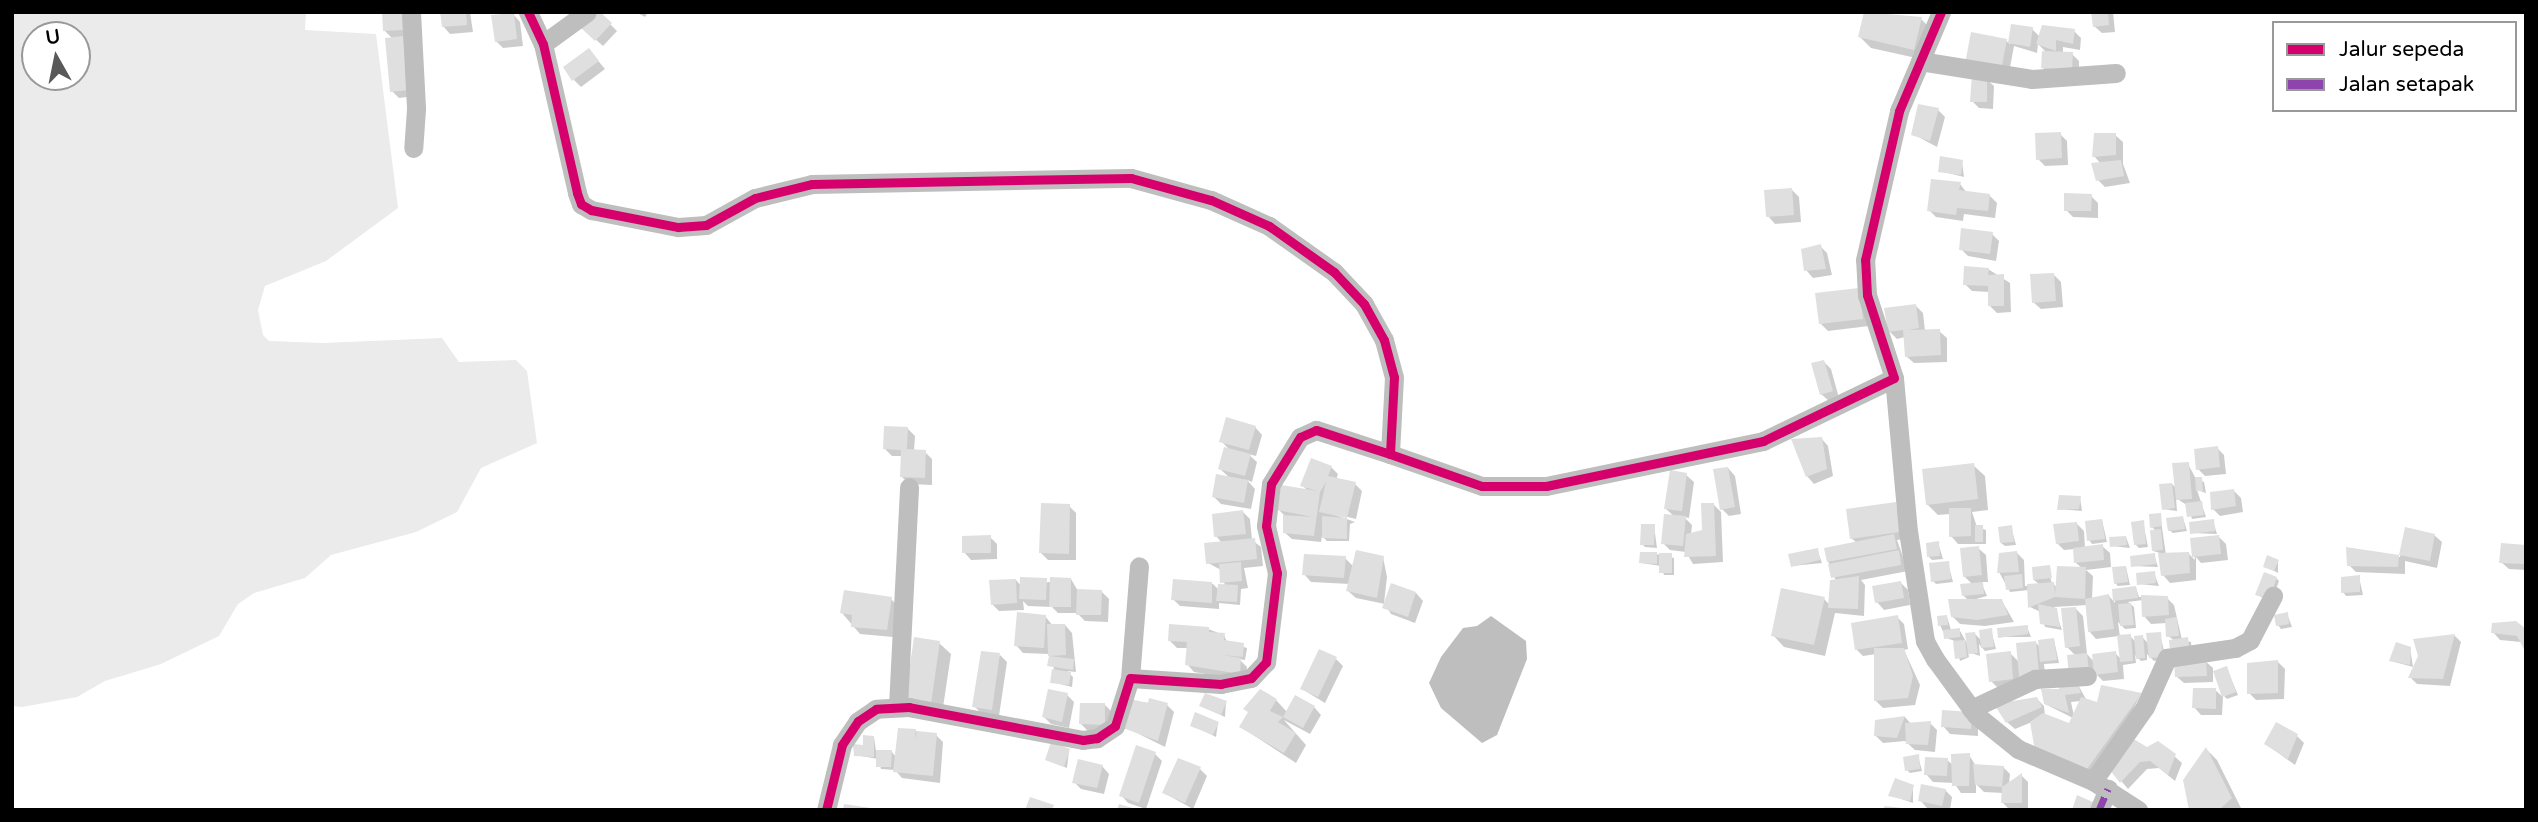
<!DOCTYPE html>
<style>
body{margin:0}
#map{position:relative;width:2538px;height:822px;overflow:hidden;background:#fff;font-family:"Varela Round",sans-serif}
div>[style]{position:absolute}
.green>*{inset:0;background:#ebebeb}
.water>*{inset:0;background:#bebebe}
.shadow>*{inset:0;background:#0003}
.building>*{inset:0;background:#dfdfdf}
.minor>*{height:19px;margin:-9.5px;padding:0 9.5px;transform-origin:9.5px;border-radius:9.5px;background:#bebebe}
.quiet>*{height:7px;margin-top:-3.5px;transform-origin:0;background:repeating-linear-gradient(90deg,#8e44ad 0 14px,transparent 0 21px)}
.cycleway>*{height:9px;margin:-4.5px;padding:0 4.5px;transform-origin:4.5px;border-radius:4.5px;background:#d6006c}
span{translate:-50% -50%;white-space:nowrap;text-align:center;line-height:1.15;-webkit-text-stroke:5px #fff;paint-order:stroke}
.frame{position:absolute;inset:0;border:14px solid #000;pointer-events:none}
.legend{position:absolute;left:2272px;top:21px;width:245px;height:91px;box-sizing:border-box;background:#fff;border:2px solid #999;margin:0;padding:9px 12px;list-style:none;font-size:21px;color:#000}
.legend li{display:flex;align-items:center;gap:14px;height:35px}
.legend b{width:35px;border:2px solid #999}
.north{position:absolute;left:21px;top:21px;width:70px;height:70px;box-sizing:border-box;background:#fff;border:2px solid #999;border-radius:50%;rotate:351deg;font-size:19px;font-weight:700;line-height:28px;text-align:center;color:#000}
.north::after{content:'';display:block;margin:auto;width:24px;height:32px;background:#595959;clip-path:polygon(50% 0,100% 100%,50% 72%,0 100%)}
</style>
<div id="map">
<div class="green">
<i style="clip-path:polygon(evenodd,12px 12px,306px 12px,305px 30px,376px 34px,398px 208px,326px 261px,265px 286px,258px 310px,263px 335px,269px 341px,323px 343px,442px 338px,459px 362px,516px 360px,527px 371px,537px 443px,481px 468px,457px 512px,416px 532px,331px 555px,305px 578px,254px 593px,238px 604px,219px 636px,161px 664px,105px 681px,77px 697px,22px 707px,12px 706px,12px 12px,35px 35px,77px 35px,77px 77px,35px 77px,35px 35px)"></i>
</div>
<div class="water">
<i style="clip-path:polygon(1491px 616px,1526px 641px,1527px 659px,1497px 735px,1482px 743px,1441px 708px,1429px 683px,1441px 657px,1463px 628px,1477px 626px)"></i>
</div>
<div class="shadow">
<i style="clip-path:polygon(402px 12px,409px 37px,415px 96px,399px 98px,392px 91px,393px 39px,384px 30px)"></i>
<i style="clip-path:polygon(442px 12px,470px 12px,473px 32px,450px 34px,443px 26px)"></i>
<i style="clip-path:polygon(598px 12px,617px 31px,603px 46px,581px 26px)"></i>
<i style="clip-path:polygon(636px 12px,648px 12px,645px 17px)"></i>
<i style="clip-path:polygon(1865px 12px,1921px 19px,1932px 30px,1925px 60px,1871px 48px,1859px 36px)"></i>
<i style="clip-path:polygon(2093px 12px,2113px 12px,2115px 32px,2102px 33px,2094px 26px)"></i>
<i style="clip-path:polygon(513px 14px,520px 22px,523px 46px,503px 48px,496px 41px)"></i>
<i style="clip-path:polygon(2013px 26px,2032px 29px,2040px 37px,2074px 31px,2081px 38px,2080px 50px,2063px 47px,2063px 53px,2072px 54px,2079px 61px,2079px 77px,2050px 75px,2043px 68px,2047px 53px,2038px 44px,2037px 53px,2014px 46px,2008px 78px,1974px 70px,2006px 41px,2010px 44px)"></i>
<i style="clip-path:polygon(589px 50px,605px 69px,581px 87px,574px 80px)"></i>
<i style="clip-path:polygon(1986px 79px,1994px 86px,1993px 109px,1979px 108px,1972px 101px)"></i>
<i style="clip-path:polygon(1938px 110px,1945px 117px,1937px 147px,1913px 134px)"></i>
<i style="clip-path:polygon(2060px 134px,2067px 141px,2068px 165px,2045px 166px,2038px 159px)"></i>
<i style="clip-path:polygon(2115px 135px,2123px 142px,2123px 164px,2130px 183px,2105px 187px,2098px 180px,2101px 164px,2094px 156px)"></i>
<i style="clip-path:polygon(1962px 162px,1964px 177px,1940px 171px)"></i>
<i style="clip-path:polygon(1960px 184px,1967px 193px,1989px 195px,1997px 203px,1995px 218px,1964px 214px,1963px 221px,1936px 217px,1929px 210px)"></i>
<i style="clip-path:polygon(1792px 190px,1799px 197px,1801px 222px,1775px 224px,1768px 216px)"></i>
<i style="clip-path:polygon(2091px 196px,2098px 203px,2098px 218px,2073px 217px,2066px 210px)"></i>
<i style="clip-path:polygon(1992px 234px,1999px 241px,1996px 261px,1968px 256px,1961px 249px)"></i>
<i style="clip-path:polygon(1820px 246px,1827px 253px,1832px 275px,1813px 278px,1806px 270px)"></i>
<i style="clip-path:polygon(1988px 269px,2010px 283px,2011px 312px,1997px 313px,1990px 306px,1990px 292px,1972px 291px,1965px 284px)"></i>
<i style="clip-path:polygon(2054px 275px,2061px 282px,2063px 307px,2041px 309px,2033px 302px)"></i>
<i style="clip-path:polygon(1858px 290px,1869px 326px,1828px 331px,1821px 324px)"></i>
<i style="clip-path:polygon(1916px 306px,1923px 313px,1925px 331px,1939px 331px,1947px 338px,1947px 362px,1914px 363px,1906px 356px,1905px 337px,1897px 339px,1889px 331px)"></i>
<i style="clip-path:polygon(1824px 362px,1831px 369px,1839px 398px,1829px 401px,1821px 394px)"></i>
<i style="clip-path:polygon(1255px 427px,1262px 435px,1256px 456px,1248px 454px,1257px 462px,1252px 482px,1247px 480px,1255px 489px,1251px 509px,1221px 504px,1213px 496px,1230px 478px,1220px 469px,1231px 451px,1221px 441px)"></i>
<i style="clip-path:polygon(907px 428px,915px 436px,914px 451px,925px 452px,932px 459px,932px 485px,909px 484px,902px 477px,902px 456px,892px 456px,885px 449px)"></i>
<i style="clip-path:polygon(1821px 438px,1828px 446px,1833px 476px,1814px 484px,1807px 476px)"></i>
<i style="clip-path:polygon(2217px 448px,2224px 455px,2226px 474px,2205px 476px,2198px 469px)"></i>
<i style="clip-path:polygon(2188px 464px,2196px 479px,2204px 482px,2206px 493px,2197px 490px,2206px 517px,2192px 519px,2188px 506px,2176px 498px,2177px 511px,2163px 509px,2172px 484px,2177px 489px)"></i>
<i style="clip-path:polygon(1973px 465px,1985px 476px,1988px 510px,1972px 512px,1977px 527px,1986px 530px,1986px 544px,1958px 544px,1951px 536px,1950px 514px,1938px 515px,1927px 504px)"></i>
<i style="clip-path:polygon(1331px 467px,1338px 474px,1336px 480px,1355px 484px,1362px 491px,1356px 519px,1327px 512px,1355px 522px,1350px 524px,1349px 541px,1327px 541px,1322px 536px,1321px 542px,1292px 539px,1284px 532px,1285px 516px,1278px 509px,1308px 491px,1303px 486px)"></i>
<i style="clip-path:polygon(1728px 468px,1735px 476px,1741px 514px,1729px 516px,1722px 509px)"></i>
<i style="clip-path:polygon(1686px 475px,1694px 482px,1689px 518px,1684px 517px,1692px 525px,1691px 534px,1704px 532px,1713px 504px,1721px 512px,1723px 562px,1693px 564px,1686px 552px,1670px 550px,1663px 543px,1675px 517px,1666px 509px)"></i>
<i style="clip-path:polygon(2234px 491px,2241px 498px,2243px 512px,2220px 516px,2213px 509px)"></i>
<i style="clip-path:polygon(2080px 498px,2082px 511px,2058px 509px)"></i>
<i style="clip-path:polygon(1895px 504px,1906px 539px,1897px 540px,1908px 571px,1861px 580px,1865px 585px,1864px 616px,1835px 613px,1825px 656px,1784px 647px,1773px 635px,1824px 599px,1830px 605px,1836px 581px,1828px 561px,1857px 543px,1851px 538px)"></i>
<i style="clip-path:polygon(1069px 506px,1076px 513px,1076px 560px,1048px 560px,1041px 553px)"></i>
<i style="clip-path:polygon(1243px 512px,1250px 519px,1252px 540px,1261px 547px,1263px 566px,1244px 568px,1248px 588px,1241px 589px,1240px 605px,1219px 603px,1219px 609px,1180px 606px,1173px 599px,1174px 581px,1213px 584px,1219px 590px,1225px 586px,1221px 570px,1208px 563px,1222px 543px,1216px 536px)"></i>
<i style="clip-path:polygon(2160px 514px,2166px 555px,2189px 554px,2195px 560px,2192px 540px,2219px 537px,2226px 544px,2228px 560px,2201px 563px,2196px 557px,2196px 580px,2170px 583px,2163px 575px,2160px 553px,2153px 551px,2156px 531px,2152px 527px)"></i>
<i style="clip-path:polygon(2183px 518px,2187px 531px,2173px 533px,2169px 530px)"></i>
<i style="clip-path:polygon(2102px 520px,2107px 542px,2092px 544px,2089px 540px)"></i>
<i style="clip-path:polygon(2213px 521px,2217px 534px,2192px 533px)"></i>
<i style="clip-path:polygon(2143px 522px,2148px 547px,2139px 548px,2136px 545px)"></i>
<i style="clip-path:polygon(evenodd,2076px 523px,2084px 531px,2085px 548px,2102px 546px,2110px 553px,2111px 567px,2086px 570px,2093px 576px,2092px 599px,2109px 596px,2115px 603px,2114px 590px,2136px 588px,2139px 597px,2167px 598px,2174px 605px,2182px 640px,2191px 642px,2192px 652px,2168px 636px,2167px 623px,2151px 624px,2144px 616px,2143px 600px,2128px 602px,2134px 607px,2136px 628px,2125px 629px,2118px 622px,2120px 637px,2130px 636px,2136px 642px,2142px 637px,2149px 644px,2160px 634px,2166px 659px,2154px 661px,2147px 654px,2147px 660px,2141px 661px,2135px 655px,2136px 663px,2123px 665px,2124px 679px,2103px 681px,2095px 673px,2076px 681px,2087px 701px,2098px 704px,2141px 694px,2098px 779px,2032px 722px,2015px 729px,2007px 722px,2037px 699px,2044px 706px,2045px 716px,2070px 725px,2073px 718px,2045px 704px,2061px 690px,2076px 656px,2067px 647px,2075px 608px,2083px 616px,2087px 654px,2094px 662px,2115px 653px,2122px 660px,2119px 636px,2096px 639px,2089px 631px,2087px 605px,2054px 607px,2062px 630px,2045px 627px,2041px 612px,2030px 607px,2029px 590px,2010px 592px,1999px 572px,2017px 553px,2024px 560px,2025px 586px,2040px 585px,2034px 580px,2049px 567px,2051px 581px,2057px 588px,2083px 569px,2076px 563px,2075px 549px,2064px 550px,2057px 543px,2076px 523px,2081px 701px,2074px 716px,2071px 702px,2081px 701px)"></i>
<i style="clip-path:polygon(1654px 526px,1657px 548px,1645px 547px,1642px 544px)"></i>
<i style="clip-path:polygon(2011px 527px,2016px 545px,2005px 546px,2001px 543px)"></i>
<i style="clip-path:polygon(2406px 529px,2434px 535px,2442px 542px,2437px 568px,2405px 561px,2405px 574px,2356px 572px,2349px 565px,2348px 549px,2400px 557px)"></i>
<i style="clip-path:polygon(990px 537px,997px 544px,997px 559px,971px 560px,964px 552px)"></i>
<i style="clip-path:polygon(2126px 537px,2130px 548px,2112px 546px)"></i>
<i style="clip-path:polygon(1938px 543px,1943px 559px,1932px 560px,1929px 557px)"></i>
<i style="clip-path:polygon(2525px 547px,2526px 570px,2509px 569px,2501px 562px)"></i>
<i style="clip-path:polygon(1978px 548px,1986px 555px,1988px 582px,1981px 582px,1987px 596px,1969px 601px,2002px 601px,2014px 622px,1985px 626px,1960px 624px,1952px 616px,1969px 601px,1963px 595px,1973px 585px,1964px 576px)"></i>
<i style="clip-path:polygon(1817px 550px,1822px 563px,1792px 566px)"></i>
<i style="clip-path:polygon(1656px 554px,1674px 558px,1674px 575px,1664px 575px,1661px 566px,1641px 563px)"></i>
<i style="clip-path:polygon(2154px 555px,2158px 567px,2132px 566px)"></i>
<i style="clip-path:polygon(1383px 557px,1387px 577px,1384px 603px,1416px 593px,1423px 601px,1415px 623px,1391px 614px,1385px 604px,1356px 598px,1348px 591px,1350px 584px,1311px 582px,1304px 574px,1345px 558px,1354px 567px)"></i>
<i style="clip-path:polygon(2278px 561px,2278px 573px,2265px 566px)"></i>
<i style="clip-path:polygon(1948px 563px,1953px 582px,1936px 584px,1933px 581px)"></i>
<i style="clip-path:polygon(2126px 567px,2130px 585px,2118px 586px,2115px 583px)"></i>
<i style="clip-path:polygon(2154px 573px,2159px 586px,2139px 584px)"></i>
<i style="clip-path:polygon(2359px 577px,2363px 595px,2346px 596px,2343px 592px)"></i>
<i style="clip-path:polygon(2276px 578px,2279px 581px,2272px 601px,2261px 597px,2257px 594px)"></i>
<i style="clip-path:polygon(1071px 579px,1078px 591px,1101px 591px,1109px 599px,1108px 622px,1085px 621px,1077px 613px,1058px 613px,1052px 607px,1028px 606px,1023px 601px,1024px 610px,999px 611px,992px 604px,1016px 580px,1021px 586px)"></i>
<i style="clip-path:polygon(1901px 583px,1908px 590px,1910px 605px,1884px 610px,1877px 602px)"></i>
<i style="clip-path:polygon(891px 599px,898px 606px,893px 637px,860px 634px,842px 613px)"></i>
<i style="clip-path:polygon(2287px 614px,2292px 627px,2281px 629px,2278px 625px)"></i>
<i style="clip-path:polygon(1045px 616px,1053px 626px,1065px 625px,1072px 633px,1076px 672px,1067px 671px,1073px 677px,1072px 687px,1052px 682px,1054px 669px,1049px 654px,1023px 653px,1016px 645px)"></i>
<i style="clip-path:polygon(1897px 617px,1904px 624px,1908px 649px,1904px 650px,1920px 685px,1915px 705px,1883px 708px,1875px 700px,1876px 654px,1863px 656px,1856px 649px)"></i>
<i style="clip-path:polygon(1947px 617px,1951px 630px,1959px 629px,1969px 647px,1975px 634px,1981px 640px,1991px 630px,1996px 649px,1985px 651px,1979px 644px,1980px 656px,1968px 652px,1969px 657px,1960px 661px,1955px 641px,1946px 638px,1940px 625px)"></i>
<i style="clip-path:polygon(2027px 627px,2031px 637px,1999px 637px)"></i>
<i style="clip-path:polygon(1208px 629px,1224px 635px,1227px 642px,1247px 648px,1245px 660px,1239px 659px,1247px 667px,1246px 681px,1194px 672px,1187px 664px,1188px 648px,1177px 648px,1169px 640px)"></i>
<i style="clip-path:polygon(2526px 629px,2526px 653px,2521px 642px,2500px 640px,2493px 632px)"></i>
<i style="clip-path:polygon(2454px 635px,2461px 642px,2450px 686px,2417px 684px,2410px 677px)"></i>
<i style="clip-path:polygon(2054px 640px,2059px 663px,2044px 664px,2046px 681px,2028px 683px,2019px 673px,2020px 686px,1998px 688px,1991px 681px,2010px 653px,2019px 662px,2035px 642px,2040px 647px)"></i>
<i style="clip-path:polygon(939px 643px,951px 654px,942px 714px,918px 711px)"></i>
<i style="clip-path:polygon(2410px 648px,2413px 667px,2391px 661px)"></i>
<i style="clip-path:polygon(1000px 655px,1007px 662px,999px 716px,982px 714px,974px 706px)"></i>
<i style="clip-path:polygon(1336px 659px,1343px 666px,1325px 703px,1302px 689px)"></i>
<i style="clip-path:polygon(2205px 661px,2213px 668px,2213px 682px,2184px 683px,2176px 676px)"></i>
<i style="clip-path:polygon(2278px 662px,2285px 669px,2284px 699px,2256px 700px,2249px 693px)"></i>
<i style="clip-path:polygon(2227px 669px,2238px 695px,2227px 699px,2224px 696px)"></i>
<i style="clip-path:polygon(2215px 690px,2223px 697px,2222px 715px,2201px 715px,2194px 707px)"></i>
<i style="clip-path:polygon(1067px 695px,1074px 702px,1069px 728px,1051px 724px,1044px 717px)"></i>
<i style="clip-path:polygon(1276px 700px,1287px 712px,1314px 707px,1321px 715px,1310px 734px,1284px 720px,1306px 745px,1296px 763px,1241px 727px)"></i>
<i style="clip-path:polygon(1132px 701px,1167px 705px,1174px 712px,1165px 747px,1125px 727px)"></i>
<i style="clip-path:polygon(1226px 702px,1225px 717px,1201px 706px)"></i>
<i style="clip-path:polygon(1105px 705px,1112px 712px,1111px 732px,1088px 731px,1081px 724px)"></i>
<i style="clip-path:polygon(1905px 717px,1911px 724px,1930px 723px,1937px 730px,1935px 752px,1915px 750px,1905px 741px,1883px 743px,1875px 735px,1877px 722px)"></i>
<i style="clip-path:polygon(1978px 721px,1978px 736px,1950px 734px,1943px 726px)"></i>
<i style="clip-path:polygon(1218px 723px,1216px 737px,1192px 725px)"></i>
<i style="clip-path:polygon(915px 731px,936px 735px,943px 742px,940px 783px,902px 778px,895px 770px,881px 769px,878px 759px,856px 755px,874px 737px,876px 751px,891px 751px,896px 757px)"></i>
<i style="clip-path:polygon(2297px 736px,2304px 743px,2295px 765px,2266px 744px)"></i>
<i style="clip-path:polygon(2147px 749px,2174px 756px,2182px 763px,2175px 781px,2159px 768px,2147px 769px,2128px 789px,2112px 770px)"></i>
<i style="clip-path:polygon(2206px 749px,2217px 760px,2242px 810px,2191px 810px)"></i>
<i style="clip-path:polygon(1069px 750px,1067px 768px,1047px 760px)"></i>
<i style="clip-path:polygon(1155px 754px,1162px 761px,1146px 809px,1128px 803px,1121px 795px)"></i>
<i style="clip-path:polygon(1969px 755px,1976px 766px,2003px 767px,2010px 774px,2009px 784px,2022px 776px,2028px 782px,2028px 809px,2010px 810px,2003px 803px,2003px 793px,1984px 792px,1976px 784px,1976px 793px,1961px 793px,1954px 783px,1933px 782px,1926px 774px,1947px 760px,1953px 765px)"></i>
<i style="clip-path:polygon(1918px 756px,1922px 771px,1910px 773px,1907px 770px)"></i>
<i style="clip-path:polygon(1102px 766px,1109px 774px,1104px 794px,1081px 789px,1074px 782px)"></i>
<i style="clip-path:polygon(1200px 769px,1207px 776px,1193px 809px,1164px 793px)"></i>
<i style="clip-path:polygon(1913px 786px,1913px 803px,1890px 795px)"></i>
<i style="clip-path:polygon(1945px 790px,1952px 797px,1950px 810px,1927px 808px,1920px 800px)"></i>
</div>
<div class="building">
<i style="clip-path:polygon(382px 12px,402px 12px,403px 30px,383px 31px)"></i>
<i style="clip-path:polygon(440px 12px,466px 12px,467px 25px,442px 27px)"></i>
<i style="clip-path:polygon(592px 12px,600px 12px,612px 23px,595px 41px,579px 26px)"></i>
<i style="clip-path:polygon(1864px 12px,1922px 17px,1914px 50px,1858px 37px)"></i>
<i style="clip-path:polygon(2091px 12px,2108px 12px,2109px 25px,2093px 27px)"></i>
<i style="clip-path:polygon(514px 13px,517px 39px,495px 42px,491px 15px)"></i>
<i style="clip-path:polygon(2011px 24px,2033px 27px,2030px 47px,2008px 43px)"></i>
<i style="clip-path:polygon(2042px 25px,2075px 29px,2073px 44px,2056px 40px,2056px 51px,2036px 44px)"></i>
<i style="clip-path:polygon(1971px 32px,2007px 39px,2001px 71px,1965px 64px)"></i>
<i style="clip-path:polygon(403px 36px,409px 90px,390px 92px,385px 38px)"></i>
<i style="clip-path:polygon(589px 48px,599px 61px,572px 81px,563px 67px)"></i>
<i style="clip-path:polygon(2042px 51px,2073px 52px,2072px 70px,2041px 68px)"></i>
<i style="clip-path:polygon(1972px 74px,1987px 77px,1987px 102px,1970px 102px)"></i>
<i style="clip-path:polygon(1918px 104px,1939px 108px,1930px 141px,1911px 135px)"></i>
<i style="clip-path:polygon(2061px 132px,2062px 158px,2036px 160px,2035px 133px)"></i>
<i style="clip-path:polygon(2094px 133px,2116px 133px,2116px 155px,2092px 157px)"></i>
<i style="clip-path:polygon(1940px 156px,1963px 160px,1961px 175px,1938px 172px)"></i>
<i style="clip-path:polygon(2121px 160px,2124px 176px,2096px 181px,2091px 163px)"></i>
<i style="clip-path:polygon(1931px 179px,1961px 182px,1959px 190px,1990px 194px,1988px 211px,1957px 208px,1956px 215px,1927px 211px)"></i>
<i style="clip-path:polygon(1792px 188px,1794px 215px,1766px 217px,1764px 190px)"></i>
<i style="clip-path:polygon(2064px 193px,2092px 194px,2091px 211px,2064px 211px)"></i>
<i style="clip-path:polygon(1961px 228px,1993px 232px,1990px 254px,1959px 250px)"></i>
<i style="clip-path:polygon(1821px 244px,1826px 269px,1804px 271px,1801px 249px)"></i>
<i style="clip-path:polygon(1964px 266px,1989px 268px,1988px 275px,2004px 274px,2004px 306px,1988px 306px,1988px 286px,1963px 285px)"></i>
<i style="clip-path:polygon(2054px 273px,2056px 301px,2032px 303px,2030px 274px)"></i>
<i style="clip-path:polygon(1859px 288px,1863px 319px,1819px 324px,1815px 293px)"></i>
<i style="clip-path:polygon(1916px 304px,1919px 328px,1908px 330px,1940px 329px,1941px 355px,1905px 357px,1903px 330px,1888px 332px,1884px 308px)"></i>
<i style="clip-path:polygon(1824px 360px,1833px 391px,1820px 395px,1811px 363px)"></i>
<i style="clip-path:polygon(1226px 417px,1256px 426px,1249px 450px,1219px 442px)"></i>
<i style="clip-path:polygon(884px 426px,908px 427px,907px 449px,926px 450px,925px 478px,900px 477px,901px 450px,883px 449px)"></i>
<i style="clip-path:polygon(1822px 437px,1827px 469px,1806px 477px,1791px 439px)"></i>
<i style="clip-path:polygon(2218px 446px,2220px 467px,2196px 470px,2194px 449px)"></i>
<i style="clip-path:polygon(1224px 447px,1251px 454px,1245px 476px,1218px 469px)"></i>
<i style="clip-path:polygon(1311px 458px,1332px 466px,1328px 476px,1356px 482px,1347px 518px,1319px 512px,1326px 482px,1320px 492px,1314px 536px,1283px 533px,1283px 515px,1313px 517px,1277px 510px,1281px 485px,1318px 491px,1300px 486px)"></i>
<i style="clip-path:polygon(2189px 462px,2192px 499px,2176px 500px,2172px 463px)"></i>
<i style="clip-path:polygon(1974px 463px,1978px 499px,1926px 505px,1922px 469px)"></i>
<i style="clip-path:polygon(1728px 467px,1735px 507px,1720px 510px,1713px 469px)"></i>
<i style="clip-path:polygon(1670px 470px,1687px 473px,1682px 511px,1664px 509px)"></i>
<i style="clip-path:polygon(1216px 474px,1248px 480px,1244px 503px,1212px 497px)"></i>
<i style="clip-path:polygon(2195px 477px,2202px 477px,2203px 491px,2196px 491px)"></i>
<i style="clip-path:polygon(2172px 483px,2175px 508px,2162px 510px,2159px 484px)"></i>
<i style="clip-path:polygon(2234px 489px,2236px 506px,2211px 510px,2210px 492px)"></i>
<i style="clip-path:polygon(2059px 495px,2081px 496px,2079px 509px,2057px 510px)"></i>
<i style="clip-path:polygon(2202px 501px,2204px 515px,2187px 517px,2185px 503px)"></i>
<i style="clip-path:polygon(1896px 502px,1900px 532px,1850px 539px,1846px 509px)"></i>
<i style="clip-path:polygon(1041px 503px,1070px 504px,1069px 554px,1039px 553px)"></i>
<i style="clip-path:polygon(1701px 503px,1714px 503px,1716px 556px,1684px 557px,1686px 534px,1702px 530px)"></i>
<i style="clip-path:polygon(1949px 508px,1971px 508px,1971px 536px,1949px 537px)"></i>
<i style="clip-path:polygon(1243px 510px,1246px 534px,1214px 537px,1212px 514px)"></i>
<i style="clip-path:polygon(2161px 513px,2162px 526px,2150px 528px,2149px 514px)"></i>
<i style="clip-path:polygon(1664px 514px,1686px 516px,1683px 546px,1661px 544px)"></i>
<i style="clip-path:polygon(1322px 516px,1347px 518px,1347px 539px,1322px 538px)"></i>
<i style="clip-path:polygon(2183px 516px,2185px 529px,2168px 531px,2166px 518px)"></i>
<i style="clip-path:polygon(2102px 519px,2105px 539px,2087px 541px,2085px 521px)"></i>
<i style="clip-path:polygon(2214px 519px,2215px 531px,2190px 534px,2189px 522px)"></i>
<i style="clip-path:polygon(2144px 520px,2146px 544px,2134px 545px,2131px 522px)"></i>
<i style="clip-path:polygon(2077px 522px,2079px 541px,2056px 544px,2053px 524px)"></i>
<i style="clip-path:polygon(1641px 524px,1655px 524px,1654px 545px,1640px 545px)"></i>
<i style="clip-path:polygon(1975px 525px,1983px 525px,1983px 542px,1975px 542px)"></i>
<i style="clip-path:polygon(2012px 525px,2014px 542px,2000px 543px,1998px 527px)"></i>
<i style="clip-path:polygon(2405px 527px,2435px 534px,2430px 561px,2399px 555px)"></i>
<i style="clip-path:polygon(2161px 529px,2163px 550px,2152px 551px,2150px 530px)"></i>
<i style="clip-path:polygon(1894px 534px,1897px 549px,1827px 562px,1824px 548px)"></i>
<i style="clip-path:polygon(991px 535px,991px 553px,962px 553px,962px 536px)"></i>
<i style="clip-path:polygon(2219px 535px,2221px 554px,2192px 557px,2190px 538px)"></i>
<i style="clip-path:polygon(2126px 536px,2127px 545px,2110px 547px,2109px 537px)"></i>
<i style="clip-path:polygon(1255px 538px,1257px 559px,1206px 564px,1204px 543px)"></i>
<i style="clip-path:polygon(1939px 541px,1940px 556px,1927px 557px,1926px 543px)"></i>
<i style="clip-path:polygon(2501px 543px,2526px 545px,2524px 564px,2499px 563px)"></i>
<i style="clip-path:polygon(2103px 544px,2104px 560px,2074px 563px,2073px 548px)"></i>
<i style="clip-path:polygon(1979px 546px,1982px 575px,1963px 577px,1960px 548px)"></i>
<i style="clip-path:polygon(2346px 547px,2399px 555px,2398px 567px,2347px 566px)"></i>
<i style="clip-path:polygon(1818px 548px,1820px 560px,1791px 567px,1788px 554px)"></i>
<i style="clip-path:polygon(1356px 550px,1384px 556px,1377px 598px,1346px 591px)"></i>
<i style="clip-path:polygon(1899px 550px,1901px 565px,1831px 578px,1828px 564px)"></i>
<i style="clip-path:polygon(2017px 551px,2019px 572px,1997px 573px,1999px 553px)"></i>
<i style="clip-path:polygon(1640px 552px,1657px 552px,1657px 564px,1639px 563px)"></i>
<i style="clip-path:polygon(2189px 552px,2190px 573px,2161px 576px,2158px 553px)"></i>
<i style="clip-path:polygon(1659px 553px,1672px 553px,1672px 573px,1659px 573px)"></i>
<i style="clip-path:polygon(2155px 553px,2156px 564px,2131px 567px,2130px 556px)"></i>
<i style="clip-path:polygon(1304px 554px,1346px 556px,1344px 578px,1302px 575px)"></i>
<i style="clip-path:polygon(2267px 555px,2279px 560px,2274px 571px,2263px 567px)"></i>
<i style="clip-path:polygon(1949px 561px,1951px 579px,1931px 582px,1929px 563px)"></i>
<i style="clip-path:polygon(1241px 562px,1242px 581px,1220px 583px,1219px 564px)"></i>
<i style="clip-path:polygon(2050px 565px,2052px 578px,2033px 580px,2032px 567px)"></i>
<i style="clip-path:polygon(2057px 566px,2086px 567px,2085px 599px,2055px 597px,2028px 608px,2027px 584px,2054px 582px,2055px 595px)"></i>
<i style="clip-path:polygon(2126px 566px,2128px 582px,2114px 584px,2112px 567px)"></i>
<i style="clip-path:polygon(2155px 571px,2156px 583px,2137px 585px,2136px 573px)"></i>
<i style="clip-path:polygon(2264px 572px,2277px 577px,2269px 599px,2255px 595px)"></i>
<i style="clip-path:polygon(2022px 574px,2023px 588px,2006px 590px,2004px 576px)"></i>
<i style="clip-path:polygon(2360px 575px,2360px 592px,2341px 593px,2341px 577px)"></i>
<i style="clip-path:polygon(1859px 576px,1858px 609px,1828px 608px,1830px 580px)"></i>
<i style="clip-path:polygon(1020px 577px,1047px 578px,1046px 600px,1019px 599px)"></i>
<i style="clip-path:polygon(1050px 577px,1071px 578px,1071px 607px,1049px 607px)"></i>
<i style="clip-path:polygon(1016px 579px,1017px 603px,991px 605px,989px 580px)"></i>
<i style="clip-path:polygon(1173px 579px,1212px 582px,1212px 603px,1171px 600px)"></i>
<i style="clip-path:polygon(1901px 581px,1904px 598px,1875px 603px,1872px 586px)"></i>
<i style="clip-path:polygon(1983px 582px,1984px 594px,1962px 596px,1960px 584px)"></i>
<i style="clip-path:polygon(1391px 583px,1416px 592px,1408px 617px,1382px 608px)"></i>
<i style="clip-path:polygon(1218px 584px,1238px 585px,1237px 602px,1216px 601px)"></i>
<i style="clip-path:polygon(2136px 586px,2138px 598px,2113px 601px,2112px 589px)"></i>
<i style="clip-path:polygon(1781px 588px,1825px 597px,1814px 645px,1771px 636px)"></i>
<i style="clip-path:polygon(1077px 589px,1102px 590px,1101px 615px,1076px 615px)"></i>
<i style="clip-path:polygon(844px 590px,892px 597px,887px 630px,851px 627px,852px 615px,840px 613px)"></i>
<i style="clip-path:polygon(2109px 594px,2114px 629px,2088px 632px,2085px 599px)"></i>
<i style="clip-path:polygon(2141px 595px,2168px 596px,2169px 615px,2142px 617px)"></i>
<i style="clip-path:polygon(1948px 599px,2002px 599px,2008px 615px,1977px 620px,1951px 617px)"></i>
<i style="clip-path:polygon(2131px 603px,2134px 625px,2120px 626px,2118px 604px)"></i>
<i style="clip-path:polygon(2038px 604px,2057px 608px,2060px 627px,2040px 624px)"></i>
<i style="clip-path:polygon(2076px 607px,2080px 646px,2065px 648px,2061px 608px)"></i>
<i style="clip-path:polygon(1017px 612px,1046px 615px,1044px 648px,1014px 646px)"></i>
<i style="clip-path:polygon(2288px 612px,2289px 624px,2276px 626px,2274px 615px)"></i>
<i style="clip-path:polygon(1898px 615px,1902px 643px,1855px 650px,1851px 623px)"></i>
<i style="clip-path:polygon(1947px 615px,1948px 625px,1938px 626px,1937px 616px)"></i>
<i style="clip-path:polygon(2177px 617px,2179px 636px,2166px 637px,2165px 619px)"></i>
<i style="clip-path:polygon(2516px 621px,2526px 629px,2526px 653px,2517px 636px,2491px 633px,2492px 623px)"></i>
<i style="clip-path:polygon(1047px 624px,1065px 624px,1066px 655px,1048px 656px)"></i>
<i style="clip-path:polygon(1169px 624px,1209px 627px,1209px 632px,1225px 633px,1224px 640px,1244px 643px,1243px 657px,1222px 655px,1241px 658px,1240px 674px,1185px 665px,1187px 642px,1168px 641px)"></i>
<i style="clip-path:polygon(2028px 625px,2028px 634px,1998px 638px,1997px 628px)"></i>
<i style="clip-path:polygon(1960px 628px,1960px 637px,1944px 639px,1943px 630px)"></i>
<i style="clip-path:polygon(1992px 628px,1994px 647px,1981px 648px,1979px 630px)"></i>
<i style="clip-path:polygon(1975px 632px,1978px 653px,1968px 654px,1965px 633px)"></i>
<i style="clip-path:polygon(2161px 632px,2163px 657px,2149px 658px,2146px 633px)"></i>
<i style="clip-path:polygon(2131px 634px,2133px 661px,2120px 662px,2117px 635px)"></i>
<i style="clip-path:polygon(2455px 634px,2443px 679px,2408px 678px,2418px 656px,2413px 639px)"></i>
<i style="clip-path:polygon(2143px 635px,2145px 658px,2136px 659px,2134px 636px)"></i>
<i style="clip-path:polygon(914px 637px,940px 641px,931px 704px,905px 701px)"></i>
<i style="clip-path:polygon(2188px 637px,2189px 649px,2170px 651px,2169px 640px)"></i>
<i style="clip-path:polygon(2054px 638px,2057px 660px,2040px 662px,2038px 640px)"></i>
<i style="clip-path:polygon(1965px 640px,1967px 657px,1955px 659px,1953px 641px)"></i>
<i style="clip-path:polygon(2036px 641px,2039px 674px,2019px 676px,2016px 643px)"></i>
<i style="clip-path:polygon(2396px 642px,2411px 647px,2410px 665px,2389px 661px)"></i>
<i style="clip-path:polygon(1874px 648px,1904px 648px,1913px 676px,1908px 698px,1874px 701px)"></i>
<i style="clip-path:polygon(1319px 649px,1337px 657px,1318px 697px,1300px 689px)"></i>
<i style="clip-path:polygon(981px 651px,1000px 653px,992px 710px,972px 707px)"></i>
<i style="clip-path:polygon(2011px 651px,2013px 679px,1989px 682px,1986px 654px)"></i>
<i style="clip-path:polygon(2116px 651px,2118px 672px,2094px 675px,2092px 654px)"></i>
<i style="clip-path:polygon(2087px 653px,2089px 673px,2069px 675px,2067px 655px)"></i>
<i style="clip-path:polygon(1049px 656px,1074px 659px,1073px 670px,1047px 666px)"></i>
<i style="clip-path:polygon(2206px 659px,2207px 676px,2175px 677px,2174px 660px)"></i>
<i style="clip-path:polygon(2278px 660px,2278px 693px,2247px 694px,2247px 663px)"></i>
<i style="clip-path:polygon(2227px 666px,2236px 692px,2222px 697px,2213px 671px)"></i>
<i style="clip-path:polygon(1052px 669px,1071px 672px,1069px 685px,1050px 683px)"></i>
<i style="clip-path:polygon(2076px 679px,2081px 693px,2065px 695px,2069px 713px,2044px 704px,2041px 689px,2059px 689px,2060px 682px)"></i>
<i style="clip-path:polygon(2101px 685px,2142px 693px,2087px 769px,2035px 751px,2030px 722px,2043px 713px,2069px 723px,2081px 697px,2097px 702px)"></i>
<i style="clip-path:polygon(2193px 688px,2216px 688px,2216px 709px,2192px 708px)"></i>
<i style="clip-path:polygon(1048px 689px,1068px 693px,1062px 722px,1042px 717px)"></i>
<i style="clip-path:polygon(1260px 689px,1277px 699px,1270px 711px,1283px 717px,1278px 722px,1296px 733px,1284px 753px,1239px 727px,1248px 712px,1243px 709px)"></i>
<i style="clip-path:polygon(1205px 693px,1227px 701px,1221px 715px,1199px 706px)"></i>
<i style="clip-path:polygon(1295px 695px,1315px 706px,1303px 728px,1283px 717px)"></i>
<i style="clip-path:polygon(2037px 697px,2042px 707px,2006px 723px,1994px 704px)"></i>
<i style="clip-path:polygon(1149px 698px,1168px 703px,1158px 741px,1123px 728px,1130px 699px,1148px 703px)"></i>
<i style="clip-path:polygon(1080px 703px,1105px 703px,1105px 725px,1079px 724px)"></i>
<i style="clip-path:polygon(1942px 710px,1972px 712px,1971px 729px,1941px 727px)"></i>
<i style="clip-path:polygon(1195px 712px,1219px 722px,1213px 735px,1190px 726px)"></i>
<i style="clip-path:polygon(1905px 716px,1897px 738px,1874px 736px,1875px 720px)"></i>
<i style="clip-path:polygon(1931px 721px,1928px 745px,1906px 744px,1905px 723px)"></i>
<i style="clip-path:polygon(2276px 722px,2298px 734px,2288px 759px,2264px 744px)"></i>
<i style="clip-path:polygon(898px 728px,916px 729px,915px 740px,917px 731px,937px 733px,933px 776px,893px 772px)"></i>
<i style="clip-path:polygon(863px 735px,874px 736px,874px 757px,854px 756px,853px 744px,863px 745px)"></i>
<i style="clip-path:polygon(2132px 738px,2147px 747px,2158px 741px,2176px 754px,2168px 775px,2150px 761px,2140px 762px,2120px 783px,2110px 770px)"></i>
<i style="clip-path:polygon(1051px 742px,1070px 749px,1064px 767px,1045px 760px)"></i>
<i style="clip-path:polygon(1136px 745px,1156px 752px,1139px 803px,1119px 796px)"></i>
<i style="clip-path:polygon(2206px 747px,2232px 798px,2219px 810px,2189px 810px,2183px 780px)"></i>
<i style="clip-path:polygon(876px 750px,892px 750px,891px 767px,876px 767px)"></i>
<i style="clip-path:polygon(1970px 753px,1969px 786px,1952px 786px,1951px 754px)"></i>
<i style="clip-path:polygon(1919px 754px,1920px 769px,1905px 771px,1903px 757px)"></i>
<i style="clip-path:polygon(1925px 757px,1948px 758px,1947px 776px,1924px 775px)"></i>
<i style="clip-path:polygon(1178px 758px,1201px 767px,1185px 803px,1162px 793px)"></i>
<i style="clip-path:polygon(1078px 759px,1103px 765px,1097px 788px,1072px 783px)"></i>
<i style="clip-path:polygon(1973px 764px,2004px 766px,2002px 787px,1975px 785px)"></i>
<i style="clip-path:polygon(2022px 773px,2022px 803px,2001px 803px,2002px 787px)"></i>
<i style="clip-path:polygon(1895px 778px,1914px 785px,1910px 801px,1888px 796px)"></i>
<i style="clip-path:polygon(1921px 784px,1946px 789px,1942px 806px,1918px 801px)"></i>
<i style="clip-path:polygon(2077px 795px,2095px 803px,2093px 810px,2072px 810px)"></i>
<i style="clip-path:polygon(1030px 797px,1054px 805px,1052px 810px,1025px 810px)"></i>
<i style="clip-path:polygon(844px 804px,871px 808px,870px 810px,843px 810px)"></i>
<i style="clip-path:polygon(1119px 804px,1136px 809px,1135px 810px,1117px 810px)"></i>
<i style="clip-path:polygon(1885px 806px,1902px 808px,1902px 810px,1882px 810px)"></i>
</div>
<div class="minor">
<i style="left:411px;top:12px;width:97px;rotate:87deg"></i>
<i style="left:416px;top:109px;width:39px;rotate:94deg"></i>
<i style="left:528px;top:12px;width:35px;rotate:65deg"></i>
<i style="left:543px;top:44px;width:153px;rotate:77.1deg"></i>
<i style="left:577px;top:193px;width:12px;rotate:70deg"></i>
<i style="left:581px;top:204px;width:12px;rotate:31deg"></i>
<i style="left:591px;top:210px;width:89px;rotate:11.1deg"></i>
<i style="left:678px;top:227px;width:28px;rotate:-4deg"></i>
<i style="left:706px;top:225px;width:56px;rotate:-28.9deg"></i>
<i style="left:755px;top:198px;width:59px;rotate:-13.8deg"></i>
<i style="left:812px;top:184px;width:319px;rotate:-1.1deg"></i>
<i style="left:1131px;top:178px;width:83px;rotate:15.4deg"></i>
<i style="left:1211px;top:200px;width:64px;rotate:24.1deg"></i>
<i style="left:1269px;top:226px;width:80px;rotate:35.3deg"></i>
<i style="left:1334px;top:272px;width:44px;rotate:46.8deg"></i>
<i style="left:1364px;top:304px;width:41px;rotate:60.9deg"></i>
<i style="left:1384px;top:340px;width:38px;rotate:75deg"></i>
<i style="left:1394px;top:377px;width:77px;rotate:93deg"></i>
<i style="left:1390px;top:454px;width:78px;rotate:-162deg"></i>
<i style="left:1316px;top:430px;width:17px;rotate:156deg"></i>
<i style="left:1300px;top:437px;width:55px;rotate:121.7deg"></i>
<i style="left:1271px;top:484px;width:42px;rotate:96.8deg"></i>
<i style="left:1266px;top:526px;width:48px;rotate:76.8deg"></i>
<i style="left:1277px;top:573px;width:90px;rotate:97deg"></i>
<i style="left:1266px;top:662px;width:22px;rotate:133deg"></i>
<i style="left:1251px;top:678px;width:31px;rotate:169deg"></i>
<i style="left:1221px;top:684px;width:91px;rotate:-176.2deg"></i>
<i style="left:1130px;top:678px;width:50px;rotate:107.4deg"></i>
<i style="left:1115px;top:726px;width:22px;rotate:146deg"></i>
<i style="left:1097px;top:738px;width:14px;rotate:172deg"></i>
<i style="left:1083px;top:740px;width:177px;rotate:-169.3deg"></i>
<i style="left:909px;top:707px;width:33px;rotate:177deg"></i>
<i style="left:876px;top:709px;width:22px;rotate:146deg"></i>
<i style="left:858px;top:721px;width:29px;rotate:124deg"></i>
<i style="left:842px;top:745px;width:67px;rotate:103.8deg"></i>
<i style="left:543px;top:44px;width:54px;rotate:-36deg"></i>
<i style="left:1920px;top:61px;width:113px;rotate:9.1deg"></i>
<i style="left:2032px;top:79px;width:84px;rotate:-4.1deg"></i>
<i style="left:1894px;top:378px;width:154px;rotate:84.8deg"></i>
<i style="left:1908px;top:531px;width:111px;rotate:81.2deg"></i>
<i style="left:1925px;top:641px;width:21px;rotate:61deg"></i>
<i style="left:1935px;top:659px;width:69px;rotate:53.8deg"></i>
<i style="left:1976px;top:715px;width:54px;rotate:39deg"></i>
<i style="left:2018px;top:749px;width:82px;rotate:23.1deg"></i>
<i style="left:2093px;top:781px;width:54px;rotate:32.8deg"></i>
<i style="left:1390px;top:454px;width:97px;rotate:19.2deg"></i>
<i style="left:1482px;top:486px;width:64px"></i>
<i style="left:1546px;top:486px;width:222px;rotate:-11.7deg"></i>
<i style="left:1763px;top:441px;width:145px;rotate:-25.7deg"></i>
<i style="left:1894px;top:378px;width:87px;rotate:-108deg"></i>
<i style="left:1867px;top:295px;width:35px;rotate:-93deg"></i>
<i style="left:1865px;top:260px;width:153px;rotate:-77.1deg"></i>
<i style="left:1899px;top:111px;width:108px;rotate:-67deg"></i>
<i style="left:1130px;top:678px;width:112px;rotate:-85.4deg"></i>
<i style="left:898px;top:706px;width:219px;rotate:-87.1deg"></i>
<i style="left:1971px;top:709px;width:71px;rotate:-25.1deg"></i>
<i style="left:2035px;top:679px;width:52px;rotate:-3.3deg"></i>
<i style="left:2093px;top:781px;width:90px;rotate:-54.9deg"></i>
<i style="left:2145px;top:707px;width:54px;rotate:-65.8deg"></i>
<i style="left:2167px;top:658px;width:69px;rotate:-8.4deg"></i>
<i style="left:2235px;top:648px;width:17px;rotate:-28deg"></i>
<i style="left:2250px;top:640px;width:50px;rotate:-62.4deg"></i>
<i style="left:2099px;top:810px;width:23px;rotate:-67deg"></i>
</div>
<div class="quiet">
<i style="left:2099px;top:810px;width:23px;rotate:-67deg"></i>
</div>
<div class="cycleway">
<i style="left:528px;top:12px;width:35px;rotate:65deg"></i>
<i style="left:543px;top:44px;width:153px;rotate:77.1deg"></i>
<i style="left:577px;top:193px;width:12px;rotate:70deg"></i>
<i style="left:581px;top:204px;width:12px;rotate:31deg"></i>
<i style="left:591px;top:210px;width:89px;rotate:11.1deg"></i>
<i style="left:678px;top:227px;width:28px;rotate:-4deg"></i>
<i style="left:706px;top:225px;width:56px;rotate:-28.9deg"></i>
<i style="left:755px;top:198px;width:59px;rotate:-13.8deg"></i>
<i style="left:812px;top:184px;width:319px;rotate:-1.1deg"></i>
<i style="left:1131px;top:178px;width:83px;rotate:15.4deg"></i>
<i style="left:1211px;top:200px;width:64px;rotate:24.1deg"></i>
<i style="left:1269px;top:226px;width:80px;rotate:35.3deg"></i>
<i style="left:1334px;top:272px;width:44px;rotate:46.8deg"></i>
<i style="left:1364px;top:304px;width:41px;rotate:60.9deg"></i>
<i style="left:1384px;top:340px;width:38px;rotate:75deg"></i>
<i style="left:1394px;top:377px;width:77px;rotate:93deg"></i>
<i style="left:1390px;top:454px;width:78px;rotate:-162deg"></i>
<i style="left:1316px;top:430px;width:17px;rotate:156deg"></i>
<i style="left:1300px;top:437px;width:55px;rotate:121.7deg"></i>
<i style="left:1271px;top:484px;width:42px;rotate:96.8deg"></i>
<i style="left:1266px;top:526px;width:48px;rotate:76.8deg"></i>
<i style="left:1277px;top:573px;width:90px;rotate:97deg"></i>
<i style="left:1266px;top:662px;width:22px;rotate:133deg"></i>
<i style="left:1251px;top:678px;width:31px;rotate:169deg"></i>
<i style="left:1221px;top:684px;width:91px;rotate:-176.2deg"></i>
<i style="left:1130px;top:678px;width:50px;rotate:107.4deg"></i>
<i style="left:1115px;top:726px;width:22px;rotate:146deg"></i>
<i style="left:1097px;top:738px;width:14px;rotate:172deg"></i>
<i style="left:1083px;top:740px;width:177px;rotate:-169.3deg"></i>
<i style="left:909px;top:707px;width:33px;rotate:177deg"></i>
<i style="left:876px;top:709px;width:22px;rotate:146deg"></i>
<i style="left:858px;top:721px;width:29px;rotate:124deg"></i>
<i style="left:842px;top:745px;width:67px;rotate:103.8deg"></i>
<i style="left:1390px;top:454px;width:97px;rotate:19.2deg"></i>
<i style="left:1482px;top:486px;width:64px"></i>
<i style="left:1546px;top:486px;width:222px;rotate:-11.7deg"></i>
<i style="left:1763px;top:441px;width:145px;rotate:-25.7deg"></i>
<i style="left:1894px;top:378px;width:87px;rotate:-108deg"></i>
<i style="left:1867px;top:295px;width:35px;rotate:-93deg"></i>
<i style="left:1865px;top:260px;width:153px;rotate:-77.1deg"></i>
<i style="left:1899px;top:111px;width:108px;rotate:-67deg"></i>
</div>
<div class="frame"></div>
<ul class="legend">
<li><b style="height:9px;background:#d6006c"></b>Jalur sepeda</li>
<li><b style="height:9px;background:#8e44ad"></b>Jalan setapak</li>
</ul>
<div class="north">U</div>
</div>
